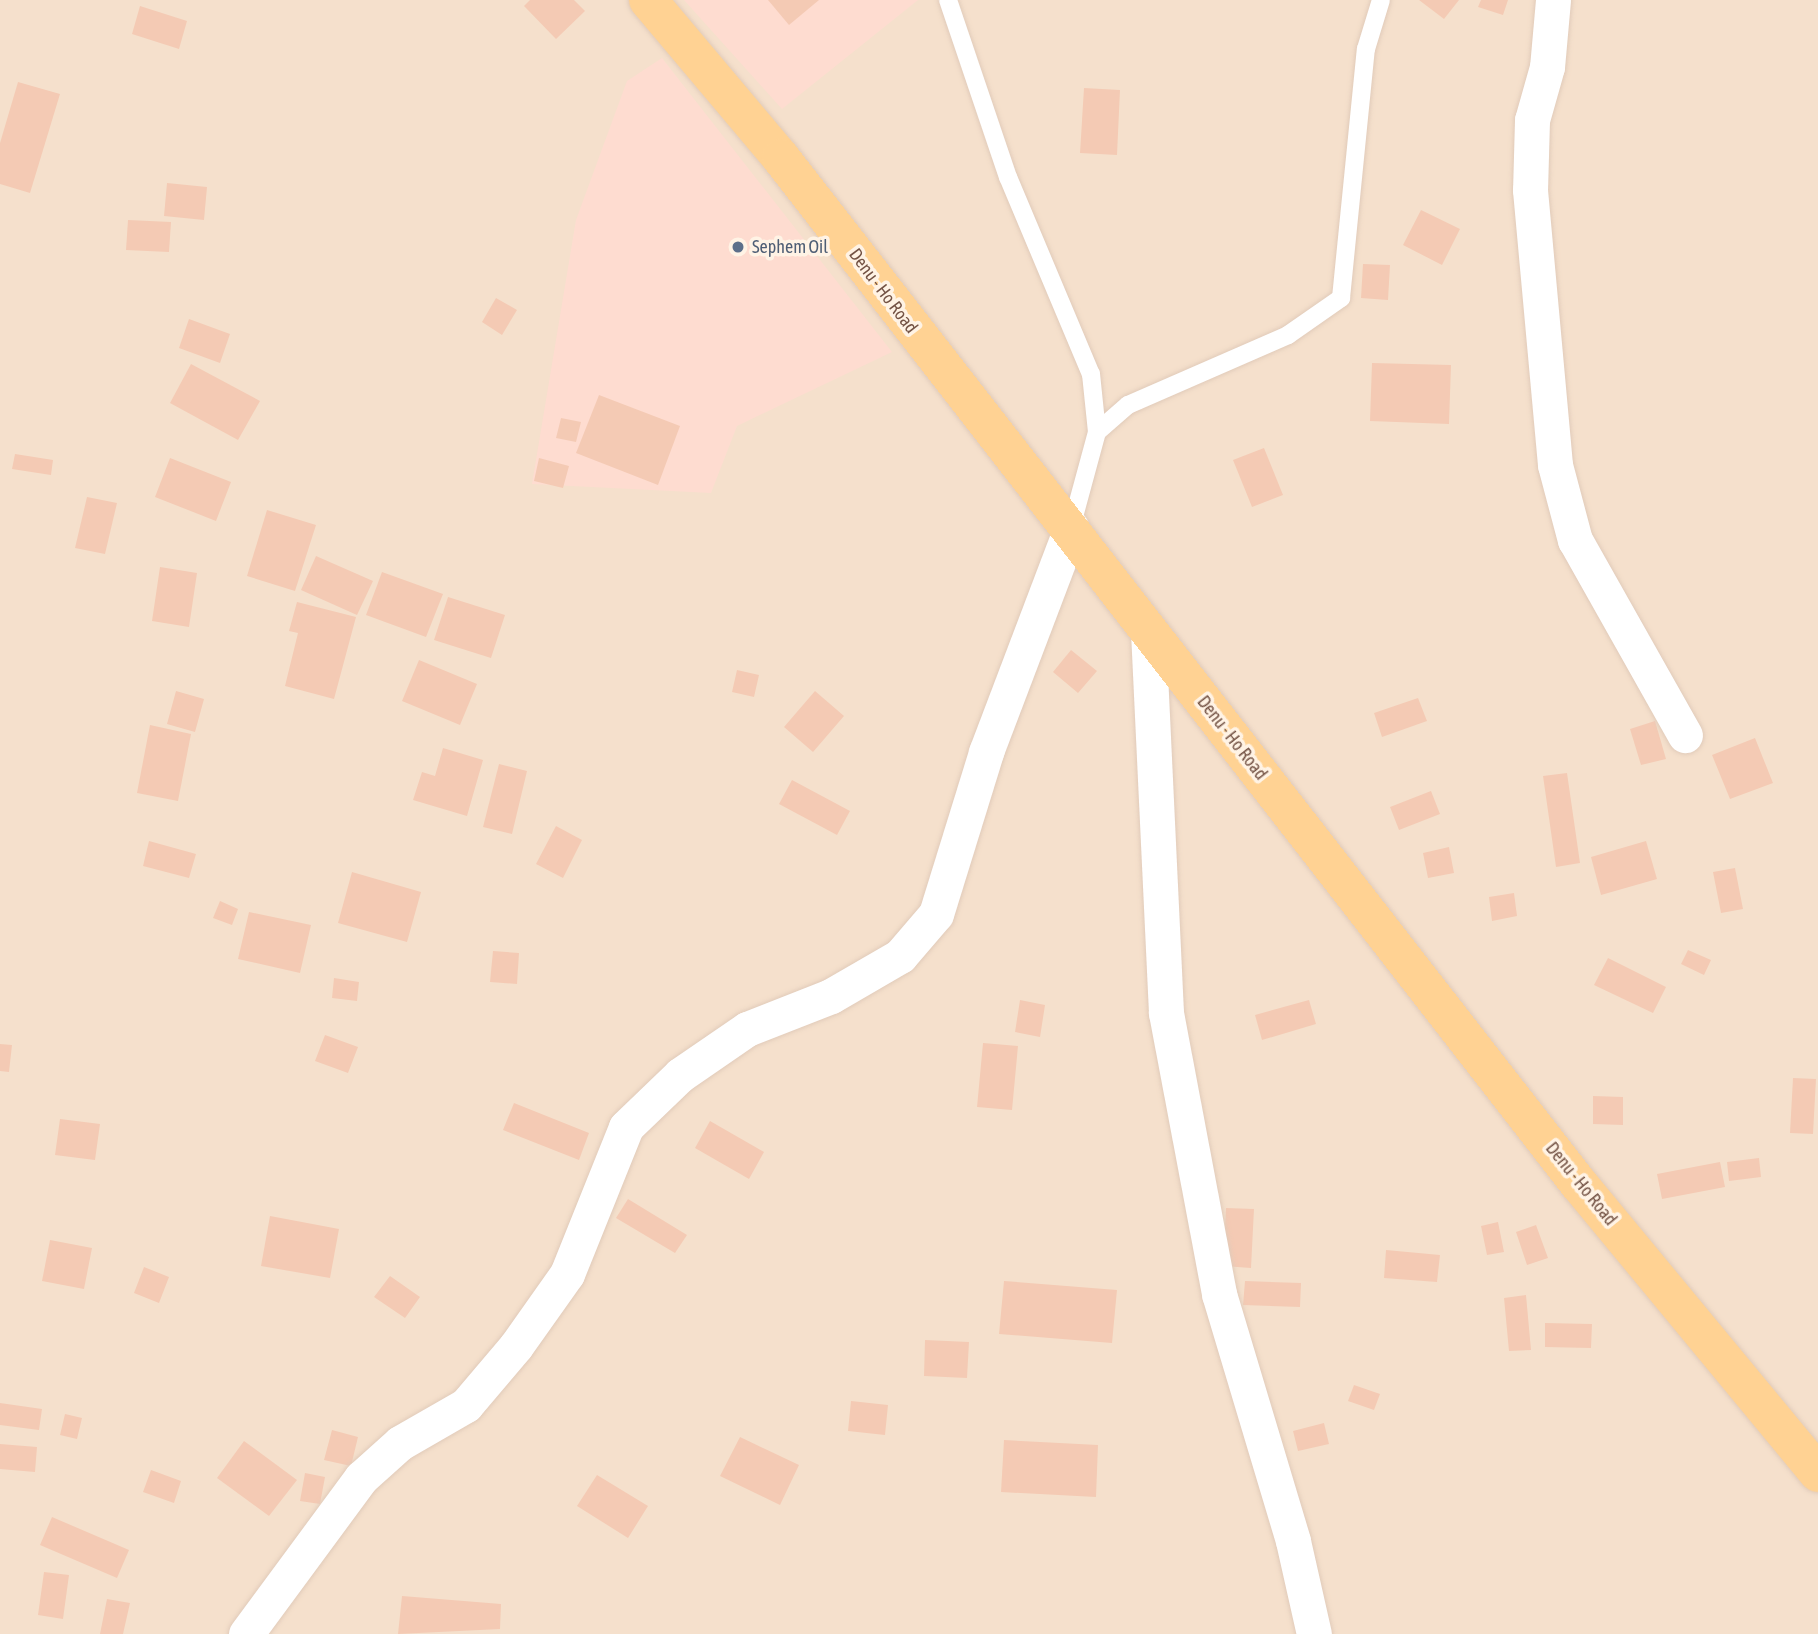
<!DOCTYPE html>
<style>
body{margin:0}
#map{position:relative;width:1818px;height:1634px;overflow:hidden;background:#fdefdd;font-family:"Asap Condensed",sans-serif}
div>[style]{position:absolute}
.residential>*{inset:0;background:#f5e0cc}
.commercial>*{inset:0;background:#fedcd0}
.building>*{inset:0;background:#f4cab4}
.roads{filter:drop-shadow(0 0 2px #e1cbba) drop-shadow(0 0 2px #e1cbba)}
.service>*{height:18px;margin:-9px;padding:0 9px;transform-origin:9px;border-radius:9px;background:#fff}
.minor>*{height:35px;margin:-17.5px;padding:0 17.5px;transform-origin:17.5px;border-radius:17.5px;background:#fff}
.primary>*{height:38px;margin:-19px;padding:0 19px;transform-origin:19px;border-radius:19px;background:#ffd293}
.dots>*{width:19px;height:19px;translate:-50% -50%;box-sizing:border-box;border:4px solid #fff3e5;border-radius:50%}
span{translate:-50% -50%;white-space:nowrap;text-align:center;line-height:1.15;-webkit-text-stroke:7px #fff3e5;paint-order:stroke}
.service-label{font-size:18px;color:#4e5e75}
.left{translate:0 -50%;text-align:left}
.street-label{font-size:18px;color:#745345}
</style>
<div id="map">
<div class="residential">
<i style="clip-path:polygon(0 0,1818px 0,1818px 1634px,0 1634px)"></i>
</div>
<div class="commercial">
<i style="clip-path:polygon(684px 0,918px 0,782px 109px)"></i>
<i style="clip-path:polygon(662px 58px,892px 352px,737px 426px,711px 493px,532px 484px,576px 220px,627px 81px)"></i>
</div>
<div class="building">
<i style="clip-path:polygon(530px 0,574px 0,585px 11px,556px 39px,524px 6px)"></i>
<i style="clip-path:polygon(768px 0,819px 0,789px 25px)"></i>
<i style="clip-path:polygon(1419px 0,1459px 0,1444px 19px)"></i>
<i style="clip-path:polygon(1481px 0,1508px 0,1503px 15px,1478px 7px)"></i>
<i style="clip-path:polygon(140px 6px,187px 21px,179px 49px,132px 34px)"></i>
<i style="clip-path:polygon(18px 82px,60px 94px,30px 193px,0 184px,0 143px)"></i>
<i style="clip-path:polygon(1084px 88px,1120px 90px,1117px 155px,1080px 153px)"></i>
<i style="clip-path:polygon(167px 183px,207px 187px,204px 220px,164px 216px)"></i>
<i style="clip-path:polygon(1421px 210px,1460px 229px,1442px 265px,1403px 245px)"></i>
<i style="clip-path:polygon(128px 220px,171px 222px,169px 252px,126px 250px)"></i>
<i style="clip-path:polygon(1363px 264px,1390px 265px,1388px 300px,1361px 298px)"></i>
<i style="clip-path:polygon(496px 298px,517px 310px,502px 335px,482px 322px)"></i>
<i style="clip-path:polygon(189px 319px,230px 334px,220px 363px,179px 348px)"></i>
<i style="clip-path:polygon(1372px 363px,1451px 365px,1449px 424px,1370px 421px)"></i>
<i style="clip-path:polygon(191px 364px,260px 401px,238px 440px,170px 403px)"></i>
<i style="clip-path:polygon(599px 395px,680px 426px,658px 485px,576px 453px)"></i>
<i style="clip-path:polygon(561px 418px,581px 422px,576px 442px,556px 438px)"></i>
<i style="clip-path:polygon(1264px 448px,1283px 495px,1252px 507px,1233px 460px)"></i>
<i style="clip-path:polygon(15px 454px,53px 460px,51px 475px,12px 469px)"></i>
<i style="clip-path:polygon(170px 458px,231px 482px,216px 521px,155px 497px)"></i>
<i style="clip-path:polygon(539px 458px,569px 466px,563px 488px,534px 481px)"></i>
<i style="clip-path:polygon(87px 497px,117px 503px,105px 554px,75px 548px)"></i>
<i style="clip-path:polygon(267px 510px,316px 525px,295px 591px,247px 576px)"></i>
<i style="clip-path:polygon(316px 556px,373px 581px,357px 615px,301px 590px)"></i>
<i style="clip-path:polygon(160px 567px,197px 573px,189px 627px,152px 621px)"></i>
<i style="clip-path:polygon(382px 572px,443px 594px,426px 637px,366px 615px)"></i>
<i style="clip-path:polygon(448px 597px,505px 615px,491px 658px,434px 640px)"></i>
<i style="clip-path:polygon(297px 602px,356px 617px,334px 699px,285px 686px,298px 633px,289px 631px)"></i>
<i style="clip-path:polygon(1071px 650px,1097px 671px,1078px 693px,1053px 672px)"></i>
<i style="clip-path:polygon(419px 660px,477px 684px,460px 725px,402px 701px)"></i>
<i style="clip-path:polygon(737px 670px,759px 675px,754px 697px,732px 692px)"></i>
<i style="clip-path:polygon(176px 691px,204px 699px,195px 732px,167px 724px)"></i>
<i style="clip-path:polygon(815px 691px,844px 716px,813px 752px,784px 727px)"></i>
<i style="clip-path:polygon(1418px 698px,1427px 721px,1382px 737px,1374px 713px)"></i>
<i style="clip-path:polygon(1655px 721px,1666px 759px,1641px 765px,1630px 729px)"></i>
<i style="clip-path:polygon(150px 725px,191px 734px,178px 801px,137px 793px)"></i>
<i style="clip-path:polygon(1755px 738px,1773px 783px,1730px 799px,1712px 755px)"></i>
<i style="clip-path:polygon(443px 748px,483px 760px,467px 816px,413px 800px,422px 772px,435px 776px)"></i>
<i style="clip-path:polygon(499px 764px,527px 771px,512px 834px,483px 827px)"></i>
<i style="clip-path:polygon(1567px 773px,1580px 863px,1556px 867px,1543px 776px)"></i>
<i style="clip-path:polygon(792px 780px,850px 811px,837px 835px,779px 804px)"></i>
<i style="clip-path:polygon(1431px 791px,1440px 814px,1399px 830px,1390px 807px)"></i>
<i style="clip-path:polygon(556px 826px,582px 840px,563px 878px,536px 864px)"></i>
<i style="clip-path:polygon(149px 841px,196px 854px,189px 878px,143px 866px)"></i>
<i style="clip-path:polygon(1646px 841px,1657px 879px,1601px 895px,1591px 857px)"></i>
<i style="clip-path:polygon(1449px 847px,1454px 873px,1428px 878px,1423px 853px)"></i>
<i style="clip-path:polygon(1735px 868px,1743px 909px,1721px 913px,1713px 872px)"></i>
<i style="clip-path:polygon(352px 872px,421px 892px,407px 942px,338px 923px)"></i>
<i style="clip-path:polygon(1514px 893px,1517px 916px,1492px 921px,1489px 897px)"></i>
<i style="clip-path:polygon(220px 901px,238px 909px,232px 925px,213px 918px)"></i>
<i style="clip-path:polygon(249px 912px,311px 925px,300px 973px,238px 959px)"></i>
<i style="clip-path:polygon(1688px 950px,1711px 960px,1704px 975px,1681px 964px)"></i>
<i style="clip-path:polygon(493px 951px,519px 953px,517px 984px,490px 982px)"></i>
<i style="clip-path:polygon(1608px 958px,1666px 987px,1653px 1013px,1594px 985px)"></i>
<i style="clip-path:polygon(334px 978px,359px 982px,357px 1001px,332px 998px)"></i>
<i style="clip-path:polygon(1020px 1000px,1045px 1005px,1040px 1037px,1015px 1032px)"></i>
<i style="clip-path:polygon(1309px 1000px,1316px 1024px,1262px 1040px,1255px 1015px)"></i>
<i style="clip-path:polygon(325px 1035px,358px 1047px,348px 1073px,315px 1061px)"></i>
<i style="clip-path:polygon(983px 1043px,1018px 1046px,1012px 1110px,977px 1107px)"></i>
<i style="clip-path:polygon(0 1044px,12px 1045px,9px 1072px,0 1071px)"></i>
<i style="clip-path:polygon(1793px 1078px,1816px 1079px,1813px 1134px,1790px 1133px)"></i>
<i style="clip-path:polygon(1593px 1096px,1623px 1097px,1623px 1125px,1593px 1124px)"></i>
<i style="clip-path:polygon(514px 1103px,589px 1133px,579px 1160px,503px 1130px)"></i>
<i style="clip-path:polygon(60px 1119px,100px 1124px,95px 1160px,55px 1155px)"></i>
<i style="clip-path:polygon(710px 1121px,764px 1152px,749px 1179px,695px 1148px)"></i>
<i style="clip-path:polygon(1759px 1158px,1761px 1177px,1729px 1181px,1727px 1162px)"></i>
<i style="clip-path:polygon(1720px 1162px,1725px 1187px,1662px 1199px,1657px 1174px)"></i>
<i style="clip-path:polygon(628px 1199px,687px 1235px,675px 1253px,616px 1218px)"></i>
<i style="clip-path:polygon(1226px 1208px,1254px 1209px,1251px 1268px,1223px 1266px)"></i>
<i style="clip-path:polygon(270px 1216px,339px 1229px,330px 1278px,261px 1266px)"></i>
<i style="clip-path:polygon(1498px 1222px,1504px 1252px,1487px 1255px,1481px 1226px)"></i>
<i style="clip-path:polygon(1536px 1225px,1548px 1258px,1527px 1265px,1516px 1232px)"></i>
<i style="clip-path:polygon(50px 1240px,92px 1248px,84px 1289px,42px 1281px)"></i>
<i style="clip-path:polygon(1386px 1250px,1440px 1255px,1437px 1282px,1384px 1278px)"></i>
<i style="clip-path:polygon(144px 1267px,169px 1277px,159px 1303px,134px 1293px)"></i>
<i style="clip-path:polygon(390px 1276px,420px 1297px,405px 1318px,374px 1297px)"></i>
<i style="clip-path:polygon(1004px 1281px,1117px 1290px,1112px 1343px,999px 1334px)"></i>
<i style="clip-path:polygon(1245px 1281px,1301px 1283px,1300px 1307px,1243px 1305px)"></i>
<i style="clip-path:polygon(1526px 1295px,1531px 1350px,1509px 1351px,1504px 1298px)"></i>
<i style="clip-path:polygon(1545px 1323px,1592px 1324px,1591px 1348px,1545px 1347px)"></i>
<i style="clip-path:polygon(925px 1340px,969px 1342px,967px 1378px,924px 1376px)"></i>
<i style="clip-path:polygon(1354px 1385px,1380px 1394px,1374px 1410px,1348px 1401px)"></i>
<i style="clip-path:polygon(851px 1401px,888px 1405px,885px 1435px,848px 1431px)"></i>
<i style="clip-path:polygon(0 1403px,42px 1409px,39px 1430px,0 1425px)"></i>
<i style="clip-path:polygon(65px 1414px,82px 1418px,77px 1439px,60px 1435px)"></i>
<i style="clip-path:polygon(1324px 1423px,1329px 1444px,1298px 1451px,1293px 1431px)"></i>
<i style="clip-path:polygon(332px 1430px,358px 1437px,351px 1466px,324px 1460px)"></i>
<i style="clip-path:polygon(740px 1437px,799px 1465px,780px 1505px,720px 1476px)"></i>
<i style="clip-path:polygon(1004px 1440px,1098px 1445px,1096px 1497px,1001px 1492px)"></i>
<i style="clip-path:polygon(244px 1441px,297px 1480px,269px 1516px,217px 1478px)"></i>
<i style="clip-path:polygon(0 1444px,37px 1447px,35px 1472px,0 1469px)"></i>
<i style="clip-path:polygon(151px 1470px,181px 1481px,174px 1503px,143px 1492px)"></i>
<i style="clip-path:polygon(305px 1473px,325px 1477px,320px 1504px,300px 1501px)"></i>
<i style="clip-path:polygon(597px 1475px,648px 1506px,628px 1538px,577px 1506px)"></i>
<i style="clip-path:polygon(52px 1517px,129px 1550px,117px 1578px,40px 1545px)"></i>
<i style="clip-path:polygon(44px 1572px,69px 1575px,63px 1619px,38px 1615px)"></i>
<i style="clip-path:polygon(402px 1596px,501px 1604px,500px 1629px,398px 1634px)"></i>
<i style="clip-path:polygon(107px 1599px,130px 1603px,123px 1634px,100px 1634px)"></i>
</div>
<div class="roads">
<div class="service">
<i style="left:948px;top:0;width:187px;rotate:71.3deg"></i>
<i style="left:1008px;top:177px;width:214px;rotate:67.2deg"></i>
<i style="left:1091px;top:374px;width:58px;rotate:84.1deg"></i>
<i style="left:1097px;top:432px;width:99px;rotate:105.2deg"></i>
<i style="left:1097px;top:432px;width:41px;rotate:-41.1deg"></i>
<i style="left:1128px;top:405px;width:175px;rotate:-23.6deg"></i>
<i style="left:1288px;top:335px;width:65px;rotate:-34.9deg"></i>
<i style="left:1341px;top:298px;width:250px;rotate:-84.3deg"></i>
<i style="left:1366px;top:49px;width:51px;rotate:-73deg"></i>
</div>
<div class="minor">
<i style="left:1553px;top:0;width:67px;rotate:95.1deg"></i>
<i style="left:1547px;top:67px;width:55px;rotate:105.8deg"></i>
<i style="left:1532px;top:120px;width:70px;rotate:91.6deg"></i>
<i style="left:1530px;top:190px;width:276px;rotate:84.8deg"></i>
<i style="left:1555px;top:465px;width:78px;rotate:75.1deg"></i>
<i style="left:1575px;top:540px;width:224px;rotate:60.6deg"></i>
<i style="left:1148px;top:631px;width:382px;rotate:87.3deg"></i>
<i style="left:1166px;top:1013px;width:286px;rotate:79.3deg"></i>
<i style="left:1219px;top:1294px;width:258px;rotate:73.3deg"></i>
<i style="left:1293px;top:1541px;width:95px;rotate:77.3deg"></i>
<i style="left:246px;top:1634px;width:194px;rotate:-53.6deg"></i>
<i style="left:361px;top:1478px;width:52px;rotate:-41.9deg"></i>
<i style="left:400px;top:1443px;width:76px;rotate:-29.9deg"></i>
<i style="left:466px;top:1405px;width:77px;rotate:-49.7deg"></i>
<i style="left:516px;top:1346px;width:88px;rotate:-54.7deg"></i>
<i style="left:567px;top:1274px;width:158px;rotate:-68.1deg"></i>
<i style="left:626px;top:1127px;width:75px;rotate:-43.9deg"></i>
<i style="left:680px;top:1075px;width:81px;rotate:-34.5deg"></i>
<i style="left:747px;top:1029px;width:90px;rotate:-21.4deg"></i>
<i style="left:831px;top:996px;width:80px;rotate:-30.1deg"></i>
<i style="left:900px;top:956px;width:55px;rotate:-49.4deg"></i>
<i style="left:936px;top:914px;width:170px;rotate:-72.8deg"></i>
<i style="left:986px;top:752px;width:240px;rotate:-69.2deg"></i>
</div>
<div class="primary">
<i style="left:648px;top:0;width:207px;rotate:49.9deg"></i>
<i style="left:781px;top:158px;width:1300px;rotate:52.13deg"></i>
<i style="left:1579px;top:1184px;width:375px;rotate:50.4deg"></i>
</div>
</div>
<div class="dots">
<i style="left:738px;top:247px;background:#5c6f8a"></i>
</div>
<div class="service-label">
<span class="left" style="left:752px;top:247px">Sephem Oil</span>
</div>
<div class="street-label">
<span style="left:883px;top:291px;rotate:53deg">Denu - Ho Road</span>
<span style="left:1232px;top:738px;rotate:52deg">Denu - Ho Road</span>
<span style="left:1581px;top:1184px;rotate:51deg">Denu - Ho Road</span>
</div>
</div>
